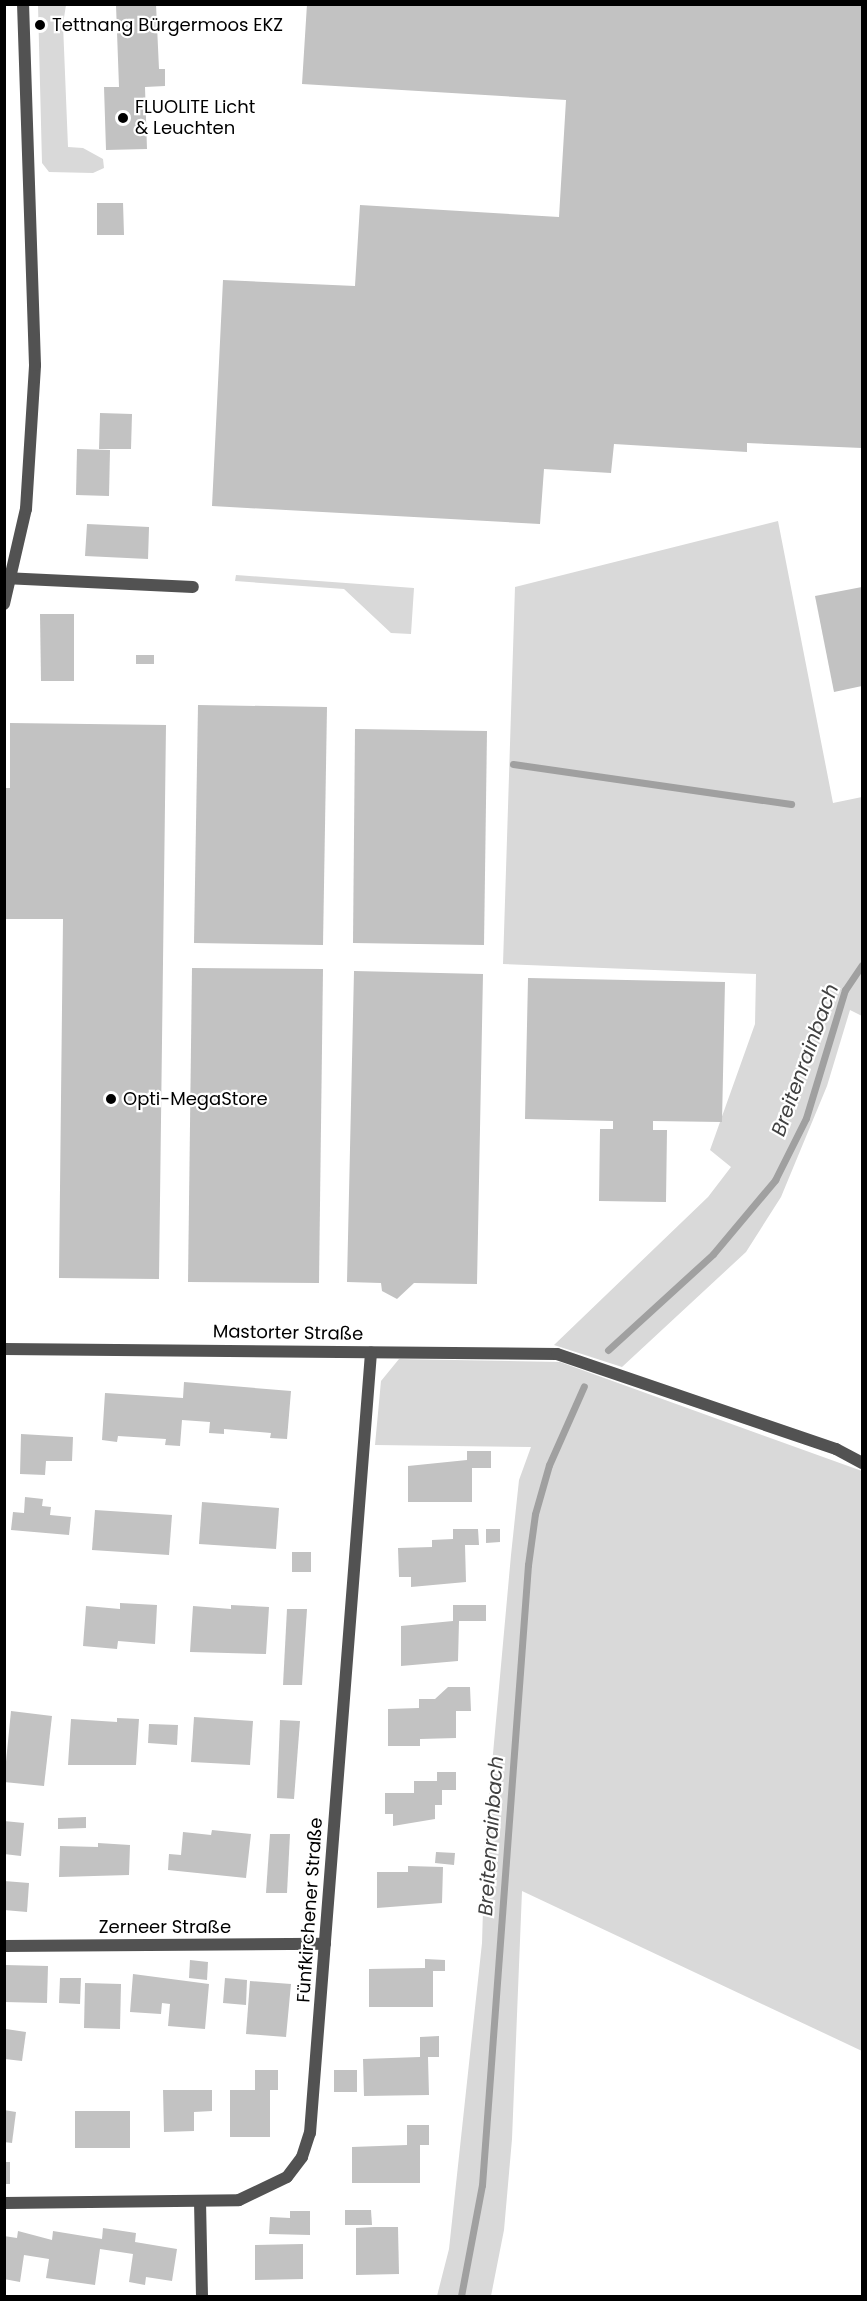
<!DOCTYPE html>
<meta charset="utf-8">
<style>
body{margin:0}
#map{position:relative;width:867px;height:2301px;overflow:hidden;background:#fff;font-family:Poppins,sans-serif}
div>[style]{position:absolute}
.green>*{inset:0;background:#d9d9d9}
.stream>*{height:7px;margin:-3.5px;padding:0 3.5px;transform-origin:3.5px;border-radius:3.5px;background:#a0a0a0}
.building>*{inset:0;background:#c2c2c2}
.minor>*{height:12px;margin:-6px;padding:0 6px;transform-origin:6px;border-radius:6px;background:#525252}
.tertiary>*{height:12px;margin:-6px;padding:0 6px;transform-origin:6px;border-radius:6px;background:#525252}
.dots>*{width:16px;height:16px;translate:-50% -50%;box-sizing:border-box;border:3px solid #fff;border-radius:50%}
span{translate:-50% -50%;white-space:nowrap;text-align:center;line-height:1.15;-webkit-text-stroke:4.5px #fff;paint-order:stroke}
.poi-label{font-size:18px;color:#000}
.left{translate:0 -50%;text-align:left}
.street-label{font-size:18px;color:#000}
.water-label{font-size:20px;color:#414141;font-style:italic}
.frame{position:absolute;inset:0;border:6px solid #000;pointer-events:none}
</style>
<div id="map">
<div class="green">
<i style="clip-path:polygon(38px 5px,66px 5px,63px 24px,68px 147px,83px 148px,103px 159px,104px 168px,93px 173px,49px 172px,42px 163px)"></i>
<i style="clip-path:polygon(778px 521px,833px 803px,862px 797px,862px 1016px,850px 1010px,827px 1086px,781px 1197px,746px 1252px,622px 1367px,554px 1345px,708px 1197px,731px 1167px,710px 1150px,755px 1024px,756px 974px,503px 964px,515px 587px)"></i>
<i style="clip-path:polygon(236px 575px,414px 588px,411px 634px,391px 633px,344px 589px,235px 581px)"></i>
<i style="clip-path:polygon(399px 1359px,560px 1362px,862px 1471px,862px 2051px,522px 1891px,512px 2139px,504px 2230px,491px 2296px,437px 2296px,449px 2249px,482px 1943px,485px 1842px,511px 1555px,519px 1480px,531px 1447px,375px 1445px,381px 1381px)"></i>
</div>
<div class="stream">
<i style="left:513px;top:764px;width:281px;rotate:8.2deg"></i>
<i style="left:608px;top:1350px;width:142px;rotate:-42.4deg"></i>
<i style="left:713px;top:1254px;width:97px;rotate:-50deg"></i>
<i style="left:775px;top:1180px;width:69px;rotate:-63.4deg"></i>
<i style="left:806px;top:1118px;width:134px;rotate:-73.1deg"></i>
<i style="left:845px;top:990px;width:30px;rotate:-56deg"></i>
<i style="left:461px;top:2296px;width:113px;rotate:-79.3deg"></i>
<i style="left:482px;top:2185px;width:622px;rotate:-85.76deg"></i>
<i style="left:528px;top:1565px;width:51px;rotate:-82.2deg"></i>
<i style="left:535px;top:1514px;width:51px;rotate:-74.1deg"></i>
<i style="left:549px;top:1465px;width:86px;rotate:-66.1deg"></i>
</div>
<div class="building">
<i style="clip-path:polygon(156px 4px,159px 69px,165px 69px,165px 86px,145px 87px,147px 149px,106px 150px,104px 87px,119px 87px,116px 5px)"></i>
<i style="clip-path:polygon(307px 4px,862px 4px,862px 448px,747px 443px,747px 452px,614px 444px,611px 473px,544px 469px,540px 524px,212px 506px,223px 280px,355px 286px,360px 205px,559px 217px,566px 100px,302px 84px)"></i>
<i style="clip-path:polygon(97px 203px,123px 203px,124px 235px,97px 235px)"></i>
<i style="clip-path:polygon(100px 413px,132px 414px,131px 449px,99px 449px)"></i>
<i style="clip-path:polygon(77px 449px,110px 450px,109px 496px,76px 495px)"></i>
<i style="clip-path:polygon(87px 524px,149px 527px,148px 559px,85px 556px)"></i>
<i style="clip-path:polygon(862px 587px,862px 686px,834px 692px,815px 596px)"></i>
<i style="clip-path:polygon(40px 614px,74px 614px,74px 681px,41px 681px)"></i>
<i style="clip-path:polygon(136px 655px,154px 655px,154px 664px,136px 664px)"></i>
<i style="clip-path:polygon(198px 705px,327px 707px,323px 945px,194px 943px)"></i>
<i style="clip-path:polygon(10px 723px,166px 725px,159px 1279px,59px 1278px,63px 919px,4px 919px,4px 788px,10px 788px)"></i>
<i style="clip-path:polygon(355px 729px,487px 731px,484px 945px,353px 943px)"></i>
<i style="clip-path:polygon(192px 968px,323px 969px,319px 1283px,188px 1282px)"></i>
<i style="clip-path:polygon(354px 971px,483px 974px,477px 1284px,414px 1283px,397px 1299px,382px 1291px,381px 1283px,347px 1282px)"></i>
<i style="clip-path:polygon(528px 978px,725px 982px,722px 1122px,653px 1121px,653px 1130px,667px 1130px,666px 1202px,599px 1201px,600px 1129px,613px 1129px,613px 1121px,525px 1119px)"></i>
<i style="clip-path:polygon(184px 1382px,291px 1391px,287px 1439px,270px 1438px,271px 1433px,224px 1429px,224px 1434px,209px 1433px,210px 1422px,182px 1420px,180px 1446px,165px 1445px,166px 1439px,118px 1436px,117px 1442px,102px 1440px,105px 1393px,183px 1398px)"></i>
<i style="clip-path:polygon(21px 1434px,73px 1437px,72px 1461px,46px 1461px,45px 1475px,20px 1474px)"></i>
<i style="clip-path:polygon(467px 1451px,491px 1451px,491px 1468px,472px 1468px,472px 1502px,408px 1502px,408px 1466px,467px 1460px)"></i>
<i style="clip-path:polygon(25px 1497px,43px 1499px,42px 1506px,51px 1507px,50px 1515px,71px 1517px,69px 1535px,11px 1530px,13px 1512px,24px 1513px)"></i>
<i style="clip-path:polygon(202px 1502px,279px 1508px,276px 1549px,199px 1544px)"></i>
<i style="clip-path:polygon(95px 1510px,172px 1515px,169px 1555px,92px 1550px)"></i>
<i style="clip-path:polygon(453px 1529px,478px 1529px,479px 1545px,465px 1545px,466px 1582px,411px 1587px,411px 1577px,399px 1577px,398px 1548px,432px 1547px,432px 1540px,453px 1539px)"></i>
<i style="clip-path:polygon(486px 1529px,500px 1529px,500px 1542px,486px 1543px)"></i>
<i style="clip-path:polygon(292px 1552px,311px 1552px,311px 1572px,292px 1572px)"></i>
<i style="clip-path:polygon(120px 1603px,157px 1605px,155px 1644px,118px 1641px,117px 1649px,83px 1646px,86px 1606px,120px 1609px)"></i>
<i style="clip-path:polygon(231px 1605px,269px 1607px,266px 1654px,190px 1652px,193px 1606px,231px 1609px)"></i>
<i style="clip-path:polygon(453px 1605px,486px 1605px,486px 1621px,459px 1621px,458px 1661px,401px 1666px,401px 1626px,453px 1621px)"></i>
<i style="clip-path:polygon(287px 1609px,307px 1609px,302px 1685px,283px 1685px)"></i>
<i style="clip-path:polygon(448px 1687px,470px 1687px,471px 1711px,456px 1711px,456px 1738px,420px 1739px,420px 1746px,388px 1746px,388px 1709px,419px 1708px,419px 1699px,435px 1699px)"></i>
<i style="clip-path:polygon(11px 1711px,52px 1716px,44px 1786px,4px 1782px)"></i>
<i style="clip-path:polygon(194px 1717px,253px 1721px,250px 1765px,191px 1762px)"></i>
<i style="clip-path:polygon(117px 1718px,139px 1719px,136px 1765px,68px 1765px,71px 1719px,117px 1722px)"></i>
<i style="clip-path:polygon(280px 1720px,300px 1721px,294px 1799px,277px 1798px)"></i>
<i style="clip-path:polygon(149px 1724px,178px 1725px,177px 1745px,148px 1743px)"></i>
<i style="clip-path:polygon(437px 1772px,456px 1772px,456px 1790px,442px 1790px,442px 1805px,435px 1805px,435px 1819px,393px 1826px,393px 1814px,385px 1814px,385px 1793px,414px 1793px,414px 1781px,437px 1781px)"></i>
<i style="clip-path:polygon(86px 1817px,86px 1828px,58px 1829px,58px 1818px)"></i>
<i style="clip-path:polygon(4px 1821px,24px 1823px,21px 1856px,4px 1854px)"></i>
<i style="clip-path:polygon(212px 1830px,251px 1834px,246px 1878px,168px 1870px,169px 1854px,181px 1855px,183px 1832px,211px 1835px)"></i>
<i style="clip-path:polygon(270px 1834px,290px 1834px,287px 1893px,266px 1893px)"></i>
<i style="clip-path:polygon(98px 1843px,130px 1845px,129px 1875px,59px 1877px,60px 1846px,98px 1847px)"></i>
<i style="clip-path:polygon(436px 1852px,455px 1853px,454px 1865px,435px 1863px)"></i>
<i style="clip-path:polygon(408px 1866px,443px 1867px,442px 1903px,377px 1908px,377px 1872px,408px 1872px)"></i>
<i style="clip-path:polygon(4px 1881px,29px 1883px,27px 1912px,4px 1910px)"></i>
<i style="clip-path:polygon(425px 1959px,445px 1960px,445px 1971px,433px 1971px,433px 2007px,369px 2007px,369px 1969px,425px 1968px)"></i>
<i style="clip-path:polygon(190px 1960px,208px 1962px,207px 1980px,189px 1978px)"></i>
<i style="clip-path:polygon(4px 1965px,48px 1966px,47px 2003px,4px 2002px)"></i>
<i style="clip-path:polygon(133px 1974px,209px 1984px,205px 2029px,168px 2026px,170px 2004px,162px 2003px,161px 2014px,130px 2012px)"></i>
<i style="clip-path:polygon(60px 1978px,81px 1978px,80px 2004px,59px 2003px)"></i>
<i style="clip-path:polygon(225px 1978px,247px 1980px,246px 2005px,223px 2003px)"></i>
<i style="clip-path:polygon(250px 1981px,291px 1984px,286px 2037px,246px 2034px)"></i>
<i style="clip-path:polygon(85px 1983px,121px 1984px,120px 2029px,84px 2028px)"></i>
<i style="clip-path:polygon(6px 2029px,26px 2032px,22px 2061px,5px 2059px)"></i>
<i style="clip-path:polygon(439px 2036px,439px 2057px,428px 2057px,429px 2095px,364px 2096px,363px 2059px,420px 2057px,420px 2037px)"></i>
<i style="clip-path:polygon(255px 2070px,278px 2070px,278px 2090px,270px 2090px,270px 2137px,230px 2137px,230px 2090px,255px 2090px)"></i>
<i style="clip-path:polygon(334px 2070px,357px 2070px,357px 2092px,334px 2092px)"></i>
<i style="clip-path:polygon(163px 2090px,212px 2090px,212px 2111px,194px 2112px,194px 2131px,164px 2132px)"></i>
<i style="clip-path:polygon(4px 2110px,16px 2112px,12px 2143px,4px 2142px)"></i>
<i style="clip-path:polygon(75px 2111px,130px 2111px,130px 2148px,75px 2148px)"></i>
<i style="clip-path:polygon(407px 2125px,429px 2125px,429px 2145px,420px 2145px,420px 2183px,352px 2183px,352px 2147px,407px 2145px)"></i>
<i style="clip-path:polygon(4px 2162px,10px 2162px,10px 2184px,4px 2184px)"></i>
<i style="clip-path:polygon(345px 2210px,371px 2210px,372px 2225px,345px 2225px)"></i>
<i style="clip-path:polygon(290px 2211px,310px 2211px,310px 2235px,269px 2234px,270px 2217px,290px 2218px)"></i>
<i style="clip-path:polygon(374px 2227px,398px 2227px,399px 2274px,356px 2275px,356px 2228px)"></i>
<i style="clip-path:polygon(103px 2228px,136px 2233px,135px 2242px,177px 2249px,172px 2281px,146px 2277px,145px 2285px,129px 2282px,133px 2254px,100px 2249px,95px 2285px,46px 2278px,49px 2259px,24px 2255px,20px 2282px,4px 2279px,4px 2236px,17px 2238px,18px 2231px,52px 2240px,53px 2231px,102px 2239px)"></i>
<i style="clip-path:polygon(303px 2244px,303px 2279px,255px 2280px,255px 2245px)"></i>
</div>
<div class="minor">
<i style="left:4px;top:578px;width:189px;rotate:2.7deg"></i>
<i style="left:4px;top:1349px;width:553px;rotate:0.52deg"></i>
<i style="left:557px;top:1354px;width:295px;rotate:18.8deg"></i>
<i style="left:836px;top:1449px;width:30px;rotate:28deg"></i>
<i style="left:4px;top:1946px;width:321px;rotate:-0.4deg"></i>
<i style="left:200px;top:2201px;width:95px;rotate:88.8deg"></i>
<i style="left:4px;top:2203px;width:235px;rotate:-0.7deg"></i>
<i style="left:239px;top:2200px;width:53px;rotate:-25.6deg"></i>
<i style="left:287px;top:2177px;width:25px;rotate:-53deg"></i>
<i style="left:302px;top:2157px;width:25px;rotate:-72deg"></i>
<i style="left:310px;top:2133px;width:783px;rotate:-85.53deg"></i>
</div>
<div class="tertiary">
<i style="left:4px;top:604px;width:98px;rotate:-77deg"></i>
<i style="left:26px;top:509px;width:144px;rotate:-86.4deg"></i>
<i style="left:35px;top:365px;width:361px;rotate:-91.9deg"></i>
</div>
<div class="dots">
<i style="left:40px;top:25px;background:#000"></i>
<i style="left:123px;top:118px;background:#000"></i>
<i style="left:111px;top:1099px;background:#000"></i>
</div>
<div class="poi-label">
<span class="left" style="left:52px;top:25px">Tettnang Bürgermoos EKZ</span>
<span class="left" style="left:135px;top:118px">FLUOLITE Licht<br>&amp; Leuchten</span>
<span class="left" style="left:123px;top:1099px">Opti-MegaStore</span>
</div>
<div class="street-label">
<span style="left:288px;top:1333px;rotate:1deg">Mastorter Straße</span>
<span style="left:310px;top:1910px;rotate:-86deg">Fünfkirchener Straße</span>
<span style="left:165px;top:1927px">Zerneer Straße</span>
</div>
<div class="water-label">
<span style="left:805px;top:1060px;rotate:-70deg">Breitenrainbach</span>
<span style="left:491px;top:1836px;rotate:-86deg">Breitenrainbach</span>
</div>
<div class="frame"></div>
</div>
